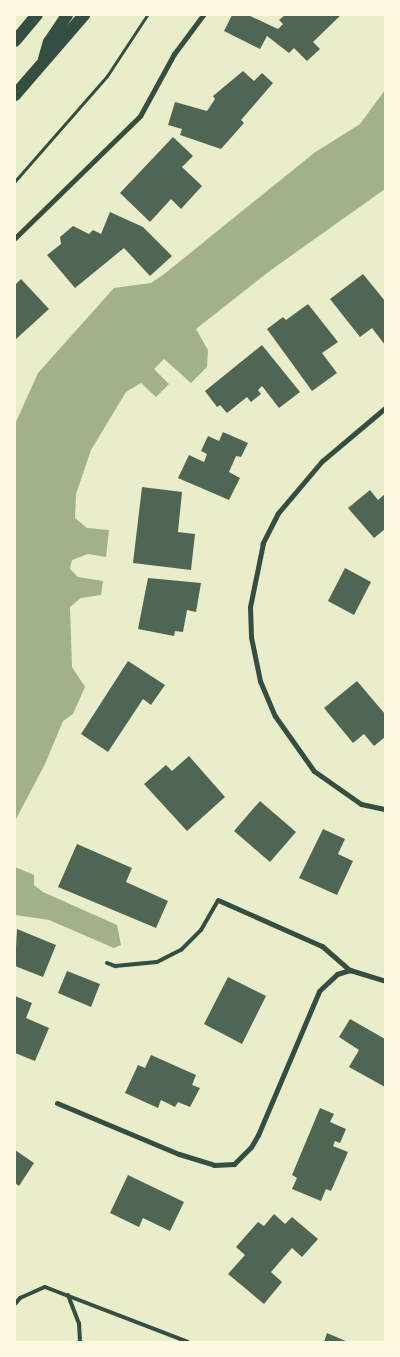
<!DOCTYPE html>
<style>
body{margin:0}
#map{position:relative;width:400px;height:1357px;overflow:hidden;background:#e9edc9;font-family:"Titillium Web",sans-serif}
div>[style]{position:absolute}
.water>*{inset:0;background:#a3b18a}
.building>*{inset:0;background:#4f6655}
.path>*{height:3px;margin:-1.5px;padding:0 1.5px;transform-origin:1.5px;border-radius:1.5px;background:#344e41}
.service>*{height:4px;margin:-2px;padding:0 2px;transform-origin:2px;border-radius:2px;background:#344e41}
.minor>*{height:5px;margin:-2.5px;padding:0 2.5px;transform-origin:2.5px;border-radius:2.5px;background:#344e41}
.primary>*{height:12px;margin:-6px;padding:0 6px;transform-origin:6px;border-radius:6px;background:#344e41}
span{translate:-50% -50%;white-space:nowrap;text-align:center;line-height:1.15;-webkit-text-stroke:4.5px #fefae0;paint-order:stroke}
.frame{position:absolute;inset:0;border:16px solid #fefae0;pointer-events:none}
</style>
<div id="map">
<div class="water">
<i style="clip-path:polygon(385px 90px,385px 189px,271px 270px,196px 329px,208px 350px,207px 367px,191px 383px,164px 359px,154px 369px,169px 384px,156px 397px,141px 383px,126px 392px,91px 450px,76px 494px,75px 518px,87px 528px,109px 530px,106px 557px,88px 554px,72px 560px,70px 569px,78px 577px,103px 581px,101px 595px,81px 598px,70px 607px,72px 667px,85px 687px,73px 714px,63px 721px,45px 764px,15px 821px,15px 424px,38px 373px,114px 288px,151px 283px,163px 275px,314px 153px,360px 124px)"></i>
<i style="clip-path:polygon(15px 867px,34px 875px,34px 885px,43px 892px,117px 925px,121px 945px,114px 948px,49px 920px,15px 915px)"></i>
</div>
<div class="building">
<i style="clip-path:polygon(232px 15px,248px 15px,278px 29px,283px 24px,279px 20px,285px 15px,341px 15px,313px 42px,320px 49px,307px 61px,294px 48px,289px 53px,267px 36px,260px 49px,224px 31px)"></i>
<i style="clip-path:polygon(243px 71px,254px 81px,262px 73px,273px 83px,241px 120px,244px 123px,221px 149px,180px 135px,182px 129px,168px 125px,175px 102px,207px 111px,215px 99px,213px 96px)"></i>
<i style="clip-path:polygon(173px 137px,193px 156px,182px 167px,202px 186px,181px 209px,171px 199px,150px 222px,120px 193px)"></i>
<i style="clip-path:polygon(110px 212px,143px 227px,172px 256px,150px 276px,124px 248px,75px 288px,47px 255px,61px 244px,60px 237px,73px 226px,89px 234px,93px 230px,101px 234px)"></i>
<i style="clip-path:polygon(363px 274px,385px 301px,385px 345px,372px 328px,360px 337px,330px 299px)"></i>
<i style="clip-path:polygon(21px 279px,49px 309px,15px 340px,15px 285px)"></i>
<i style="clip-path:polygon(308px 304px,338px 342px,322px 353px,337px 373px,312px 391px,267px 329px,283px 317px,286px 320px)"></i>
<i style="clip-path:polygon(262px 345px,300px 392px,279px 408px,262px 386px,258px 390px,261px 394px,251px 402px,247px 397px,227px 413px,220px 405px,217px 407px,205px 391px)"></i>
<i style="clip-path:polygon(223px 432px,248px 443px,241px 457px,236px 456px,229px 472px,240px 478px,229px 500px,178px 478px,189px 455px,204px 462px,207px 454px,201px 451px,208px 436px,219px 441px)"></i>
<i style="clip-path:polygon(142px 487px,182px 492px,178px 532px,195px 534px,191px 570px,133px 563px)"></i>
<i style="clip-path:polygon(370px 490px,378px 500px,385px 494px,385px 529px,374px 538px,348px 508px)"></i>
<i style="clip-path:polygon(345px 568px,371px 582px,354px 615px,328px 601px)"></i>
<i style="clip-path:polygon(148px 578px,201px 583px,196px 612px,187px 610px,183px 632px,175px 631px,174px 636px,138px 629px)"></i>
<i style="clip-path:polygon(128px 661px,165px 685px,151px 705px,143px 699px,108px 752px,81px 734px)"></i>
<i style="clip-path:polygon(357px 681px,385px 714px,385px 737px,374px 746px,364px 734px,353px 743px,324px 708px)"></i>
<i style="clip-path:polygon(189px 756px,225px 797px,187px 831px,144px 784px,166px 765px,172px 771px)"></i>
<i style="clip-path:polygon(260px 801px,296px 832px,270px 862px,234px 831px)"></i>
<i style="clip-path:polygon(323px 829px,345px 839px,338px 854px,353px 861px,337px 895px,299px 878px)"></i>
<i style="clip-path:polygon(77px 844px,132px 868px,126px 882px,168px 901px,156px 928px,58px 887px)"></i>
<i style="clip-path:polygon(17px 929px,56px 945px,43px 977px,15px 966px)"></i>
<i style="clip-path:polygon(67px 971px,100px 984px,91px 1007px,58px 993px)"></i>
<i style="clip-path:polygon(228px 977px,266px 996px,242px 1044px,204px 1024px)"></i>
<i style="clip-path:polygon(15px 996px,32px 1003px,26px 1018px,49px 1028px,35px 1061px,15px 1053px)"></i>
<i style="clip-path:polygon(350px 1019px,385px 1039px,385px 1087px,349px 1067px,359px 1050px,339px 1037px)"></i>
<i style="clip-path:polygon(151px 1055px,196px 1075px,192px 1085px,200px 1088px,190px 1107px,178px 1102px,175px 1107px,161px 1100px,158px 1108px,125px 1093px,138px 1065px,145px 1068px)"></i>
<i style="clip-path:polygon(320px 1108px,334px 1114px,330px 1122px,346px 1129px,340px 1143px,335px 1141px,333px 1146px,348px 1152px,331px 1191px,326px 1189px,321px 1201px,292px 1189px,297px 1178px,292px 1175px)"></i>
<i style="clip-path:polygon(15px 1150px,34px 1163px,19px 1186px,15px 1183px)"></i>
<i style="clip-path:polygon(128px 1175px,184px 1202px,170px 1231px,143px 1218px,139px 1227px,110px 1213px)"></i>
<i style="clip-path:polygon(274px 1214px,285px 1224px,292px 1217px,318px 1239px,302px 1257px,292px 1248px,271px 1272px,282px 1282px,264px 1304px,228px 1274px,245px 1255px,236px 1247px,258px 1222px,264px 1226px)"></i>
<i style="clip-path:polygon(327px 1333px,348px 1342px,324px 1342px)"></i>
</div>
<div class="path">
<i style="left:15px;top:181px;width:140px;rotate:-48.8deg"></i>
<i style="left:107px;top:76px;width:73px;rotate:-56.7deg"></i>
</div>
<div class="service">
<i style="left:107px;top:963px;width:9px;rotate:21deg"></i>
<i style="left:115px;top:966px;width:42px;rotate:-5.4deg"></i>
<i style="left:157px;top:962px;width:27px;rotate:-27deg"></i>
<i style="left:181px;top:950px;width:28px;rotate:-45deg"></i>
<i style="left:201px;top:930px;width:34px;rotate:-60deg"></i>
<i style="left:68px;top:1295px;width:30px;rotate:69deg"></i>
<i style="left:79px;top:1323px;width:19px;rotate:87deg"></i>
<i style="left:15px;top:1304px;width:8px;rotate:-50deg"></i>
<i style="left:20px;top:1298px;width:27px;rotate:-24deg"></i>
<i style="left:45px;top:1287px;width:153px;rotate:21deg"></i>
</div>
<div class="minor">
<i style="left:15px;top:238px;width:175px;rotate:-44.3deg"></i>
<i style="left:140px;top:116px;width:71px;rotate:-61.3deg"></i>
<i style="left:174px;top:54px;width:49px;rotate:-53.4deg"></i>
<i style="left:385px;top:408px;width:82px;rotate:139.9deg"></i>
<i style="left:322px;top:461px;width:68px;rotate:130.2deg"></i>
<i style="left:278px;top:513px;width:34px;rotate:117deg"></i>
<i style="left:263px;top:543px;width:65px;rotate:101.5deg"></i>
<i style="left:250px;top:607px;width:30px;rotate:88deg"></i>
<i style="left:251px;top:637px;width:45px;rotate:78.4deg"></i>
<i style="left:260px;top:681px;width:38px;rotate:67deg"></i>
<i style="left:275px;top:716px;width:67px;rotate:54.7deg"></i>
<i style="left:314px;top:771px;width:57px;rotate:35.1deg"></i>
<i style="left:361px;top:804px;width:25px;rotate:12deg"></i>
<i style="left:218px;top:900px;width:114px;rotate:23.9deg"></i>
<i style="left:322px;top:946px;width:37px;rotate:41deg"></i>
<i style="left:350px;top:970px;width:37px;rotate:17deg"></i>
<i style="left:57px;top:1103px;width:132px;rotate:22.7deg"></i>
<i style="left:179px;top:1154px;width:37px;rotate:17deg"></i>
<i style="left:214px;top:1165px;width:20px;rotate:-3deg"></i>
<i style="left:234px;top:1164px;width:24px;rotate:-45deg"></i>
<i style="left:251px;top:1147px;width:14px;rotate:-60deg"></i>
<i style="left:258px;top:1135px;width:156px;rotate:-67deg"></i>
<i style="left:319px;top:991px;width:25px;rotate:-43deg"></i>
<i style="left:337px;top:974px;width:14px;rotate:-17deg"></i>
</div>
<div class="primary">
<i style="left:15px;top:41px;width:34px;rotate:-50deg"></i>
<i style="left:44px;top:59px;width:18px;rotate:-74deg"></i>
<i style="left:49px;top:42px;width:32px;rotate:-56deg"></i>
<i style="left:15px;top:95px;width:106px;rotate:-49.2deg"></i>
</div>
<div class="frame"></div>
</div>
